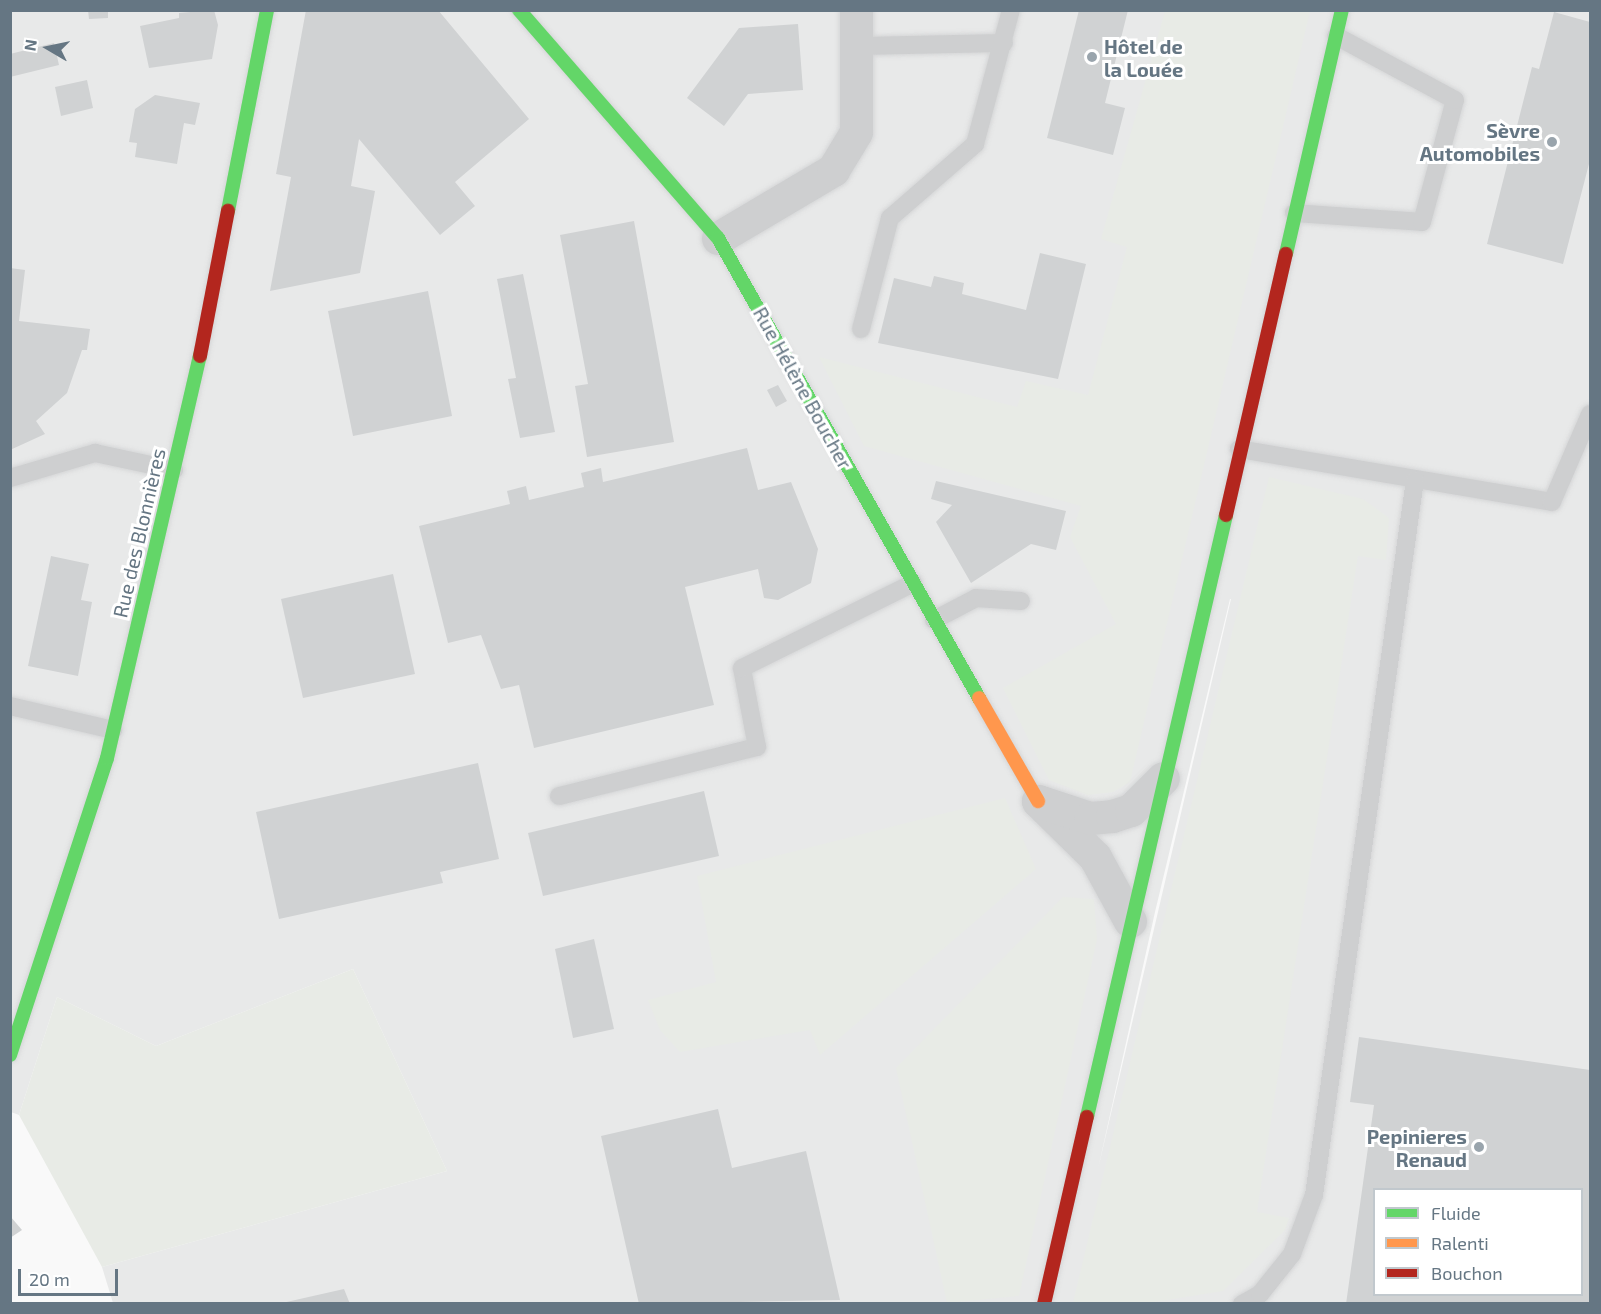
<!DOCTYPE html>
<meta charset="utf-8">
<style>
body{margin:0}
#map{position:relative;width:1601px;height:1314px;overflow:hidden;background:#f9f9f9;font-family:"Exo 2",sans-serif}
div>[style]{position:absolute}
.built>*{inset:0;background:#e8e9e9}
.green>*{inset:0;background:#e8ebe6}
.building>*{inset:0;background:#d0d2d3}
.roads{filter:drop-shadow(0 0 2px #d5d6d7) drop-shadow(0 0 2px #d5d6d7)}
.lane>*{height:18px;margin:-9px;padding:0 9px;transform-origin:9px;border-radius:9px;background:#cecfd0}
.street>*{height:33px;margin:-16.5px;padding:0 16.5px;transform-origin:16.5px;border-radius:16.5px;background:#cecfd0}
.fast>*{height:14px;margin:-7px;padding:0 7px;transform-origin:7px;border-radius:7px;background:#63d668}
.slow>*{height:14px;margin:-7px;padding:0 7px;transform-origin:7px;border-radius:7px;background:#ff974d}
.jam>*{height:14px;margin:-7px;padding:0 7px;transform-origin:7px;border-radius:7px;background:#b3261e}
.dots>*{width:16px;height:16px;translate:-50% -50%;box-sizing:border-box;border:3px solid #fff;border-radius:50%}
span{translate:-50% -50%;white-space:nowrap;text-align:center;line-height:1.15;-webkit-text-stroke:6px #fff;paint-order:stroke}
.poi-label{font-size:20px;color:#657683;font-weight:700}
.left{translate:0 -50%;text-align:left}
.right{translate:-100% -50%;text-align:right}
.street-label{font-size:20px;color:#657683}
.frame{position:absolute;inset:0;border:12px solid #657683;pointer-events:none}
.legend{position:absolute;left:1373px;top:1188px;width:210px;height:108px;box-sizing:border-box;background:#fff;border:2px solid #c1c8cd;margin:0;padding:8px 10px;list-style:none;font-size:18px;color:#657683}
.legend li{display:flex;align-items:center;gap:12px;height:30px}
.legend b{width:30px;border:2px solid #c1c8cd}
.north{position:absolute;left:18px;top:18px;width:60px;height:60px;-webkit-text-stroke:4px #fff;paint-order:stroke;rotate:279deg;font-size:16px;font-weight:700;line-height:24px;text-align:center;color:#657683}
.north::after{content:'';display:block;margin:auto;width:21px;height:27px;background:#657683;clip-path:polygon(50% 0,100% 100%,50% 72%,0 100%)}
.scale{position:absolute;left:18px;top:1269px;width:100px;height:27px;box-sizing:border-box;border:3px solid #657683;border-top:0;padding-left:8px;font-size:18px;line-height:21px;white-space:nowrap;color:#657683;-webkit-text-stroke:4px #fff;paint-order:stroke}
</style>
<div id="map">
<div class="built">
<i style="clip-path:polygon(evenodd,10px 11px,1590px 11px,1590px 1303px,113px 1303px,102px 1267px,447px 1171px,353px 969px,156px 1046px,57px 997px,19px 1115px,11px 1112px,10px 11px,1230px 599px,1231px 599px,1098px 1169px,1155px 912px,1230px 599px,10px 11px,1374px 1190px,1582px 1190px,1582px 1294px,1374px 1294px,1374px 1190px)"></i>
</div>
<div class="green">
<i style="clip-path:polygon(1165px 11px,1310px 11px,1130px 782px,1113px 792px,1088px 795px,1049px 780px,1003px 688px,1116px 624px,1070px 537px,1081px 506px,864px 446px,819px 357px,1017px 407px,1026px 381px,1088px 395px,1127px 247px,1101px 239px)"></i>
<i style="clip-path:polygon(1269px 477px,1363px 499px,1389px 518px,1386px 560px,1358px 556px,1257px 1212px,1289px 1218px,1285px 1230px,1223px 1291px,1148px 1303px,1073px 1303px)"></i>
<i style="clip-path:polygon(1005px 798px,1036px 869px,820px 1055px,810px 1030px,680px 1052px,660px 1030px,648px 1000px,716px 982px,697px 876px)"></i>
<i style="clip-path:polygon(1063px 897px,1094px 899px,1097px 939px,1019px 1296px,947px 1303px,896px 1068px)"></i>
<i style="clip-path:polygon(353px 969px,447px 1171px,102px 1267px,19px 1115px,57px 997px,156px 1046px)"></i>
</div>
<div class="building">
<i style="clip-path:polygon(88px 10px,108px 10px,108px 18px,89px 19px)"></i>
<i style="clip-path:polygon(214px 10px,218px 25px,212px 59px,149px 68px,140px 26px,179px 18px,179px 13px)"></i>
<i style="clip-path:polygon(306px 10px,438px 10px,529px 119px,455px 182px,475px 206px,440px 235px,359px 139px,351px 186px,375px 191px,360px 273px,270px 291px,291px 177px,276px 174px)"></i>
<i style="clip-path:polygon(1079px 10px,1128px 10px,1105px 103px,1125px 108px,1113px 155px,1047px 138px)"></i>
<i style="clip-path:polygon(1554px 12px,1590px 22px,1590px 160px,1563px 264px,1487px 244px,1532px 67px,1539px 69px)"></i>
<i style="clip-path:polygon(798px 24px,803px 90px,748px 94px,724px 126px,687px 98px,739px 28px)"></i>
<i style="clip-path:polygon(54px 43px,59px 65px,10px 77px,10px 54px)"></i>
<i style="clip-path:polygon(87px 80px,93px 108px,61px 116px,55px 87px)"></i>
<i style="clip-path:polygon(155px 95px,200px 103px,195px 125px,184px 123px,177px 164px,135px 157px,137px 143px,129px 142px,135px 109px)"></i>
<i style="clip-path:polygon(634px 221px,674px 442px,587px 457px,575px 386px,588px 384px,560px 235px)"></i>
<i style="clip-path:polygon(1040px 253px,1086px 264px,1058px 379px,878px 343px,894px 278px,931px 287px,934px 276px,964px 283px,962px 294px,1026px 310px)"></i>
<i style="clip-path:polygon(10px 268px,25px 270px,19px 321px,90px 329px,87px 350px,82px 350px,67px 393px,36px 421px,45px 434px,10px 450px)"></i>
<i style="clip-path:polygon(523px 274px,555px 432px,520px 438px,508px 379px,516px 378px,497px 279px)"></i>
<i style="clip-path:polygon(428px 291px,452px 416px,353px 436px,328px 311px)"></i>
<i style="clip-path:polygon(778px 385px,787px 401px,776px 407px,767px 390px)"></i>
<i style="clip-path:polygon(747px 448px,758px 490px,791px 482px,818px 549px,811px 583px,778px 600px,764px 598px,758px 569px,685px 587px,714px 705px,534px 748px,519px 685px,501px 689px,481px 635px,448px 643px,419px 526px,510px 504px,507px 491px,526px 486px,529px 500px,584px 487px,581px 473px,601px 468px,603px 482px)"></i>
<i style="clip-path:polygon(936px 481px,1066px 511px,1056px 550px,1031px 544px,971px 583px,936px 522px,952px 505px,931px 499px)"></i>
<i style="clip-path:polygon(51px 556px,89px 564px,81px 600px,92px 602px,78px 676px,28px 666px)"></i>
<i style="clip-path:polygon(393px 574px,415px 674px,303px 698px,281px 599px)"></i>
<i style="clip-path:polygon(478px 763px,499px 859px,440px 872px,443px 883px,279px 919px,256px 812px)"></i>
<i style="clip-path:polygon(704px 791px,719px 856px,543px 896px,528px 833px)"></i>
<i style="clip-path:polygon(594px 939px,614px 1029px,573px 1038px,555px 949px)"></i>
<i style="clip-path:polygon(evenodd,1359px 1037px,1590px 1070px,1590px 1304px,1346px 1304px,1374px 1105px,1350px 1102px,1359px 1037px,1374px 1190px,1582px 1190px,1582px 1294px,1374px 1294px,1374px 1190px)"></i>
<i style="clip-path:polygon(718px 1109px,732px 1168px,806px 1151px,840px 1300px,639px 1304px,601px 1136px)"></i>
<i style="clip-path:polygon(10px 1216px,22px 1230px,10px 1238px)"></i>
<i style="clip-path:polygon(344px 1289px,350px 1304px,282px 1304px,282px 1303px)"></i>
</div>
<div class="roads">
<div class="lane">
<i style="left:858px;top:46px;width:146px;rotate:-1.2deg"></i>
<i style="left:1294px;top:213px;width:128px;rotate:4deg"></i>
<i style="left:1422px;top:222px;width:126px;rotate:-74.9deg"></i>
<i style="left:1455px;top:100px;width:135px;rotate:-151.7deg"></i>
<i style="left:861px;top:329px;width:115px;rotate:-75.4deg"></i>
<i style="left:890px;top:218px;width:113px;rotate:-41deg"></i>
<i style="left:975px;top:144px;width:139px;rotate:-75deg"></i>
<i style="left:1239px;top:449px;width:317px;rotate:9.6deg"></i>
<i style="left:1552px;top:502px;width:96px;rotate:-66.6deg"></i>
<i style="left:10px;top:478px;width:89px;rotate:-16.4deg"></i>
<i style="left:95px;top:453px;width:81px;rotate:12.1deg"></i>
<i style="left:934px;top:620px;width:47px;rotate:-27.6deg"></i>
<i style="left:976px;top:598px;width:45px;rotate:3.8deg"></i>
<i style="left:10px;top:706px;width:106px;rotate:13.1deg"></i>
<i style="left:559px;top:796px;width:204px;rotate:-13.9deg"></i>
<i style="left:757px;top:747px;width:80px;rotate:-100.8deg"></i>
<i style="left:742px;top:668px;width:191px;rotate:-26.4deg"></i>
<i style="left:1242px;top:1304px;width:21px;rotate:-29deg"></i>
<i style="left:1260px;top:1294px;width:51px;rotate:-51.3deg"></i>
<i style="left:1292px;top:1254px;width:63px;rotate:-69.6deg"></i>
<i style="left:1314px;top:1195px;width:722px;rotate:-81.96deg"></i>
</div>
<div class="street">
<i style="left:718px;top:238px;width:134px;rotate:-30.6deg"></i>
<i style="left:833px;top:170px;width:44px;rotate:-58.8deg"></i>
<i style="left:856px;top:132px;width:122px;rotate:-90deg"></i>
<i style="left:1130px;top:921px;width:73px;rotate:-118.7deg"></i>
<i style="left:1095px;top:857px;width:80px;rotate:-135.5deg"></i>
<i style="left:1038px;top:801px;width:55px;rotate:18.1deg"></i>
<i style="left:1090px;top:818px;width:22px;rotate:-5deg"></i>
<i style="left:1112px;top:816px;width:20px;rotate:-18deg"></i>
<i style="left:1131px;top:810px;width:45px;rotate:-45deg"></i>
</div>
<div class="fast">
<i style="left:519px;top:10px;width:303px;rotate:48.9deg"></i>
<i style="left:718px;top:238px;width:529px;rotate:60.43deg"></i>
<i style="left:228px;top:211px;width:205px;rotate:-79deg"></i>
<i style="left:1286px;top:254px;width:250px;rotate:-77.1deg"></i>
<i style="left:10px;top:1055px;width:312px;rotate:-71.9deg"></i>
<i style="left:107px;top:758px;width:413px;rotate:-77deg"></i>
<i style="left:1087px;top:1117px;width:618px;rotate:-77deg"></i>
</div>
<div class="slow">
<i style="left:979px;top:698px;width:119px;rotate:60.2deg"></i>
</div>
<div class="jam">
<i style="left:200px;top:356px;width:148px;rotate:-79.1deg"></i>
<i style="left:1226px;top:515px;width:268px;rotate:-77.1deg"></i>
<i style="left:1044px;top:1304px;width:192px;rotate:-77.1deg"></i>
</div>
</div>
<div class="dots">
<i style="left:1092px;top:57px;background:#99a4ac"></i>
<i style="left:1552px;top:142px;background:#99a4ac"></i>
<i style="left:1479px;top:1147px;background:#99a4ac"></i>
</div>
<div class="poi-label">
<span class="left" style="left:1104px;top:58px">Hôtel de<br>la Louée</span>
<span class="right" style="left:1540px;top:142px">Sèvre<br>Automobiles</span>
<span class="right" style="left:1467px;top:1148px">Pepinieres<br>Renaud</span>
</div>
<div class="street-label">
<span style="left:803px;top:388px;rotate:61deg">Rue Hélène Boucher</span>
<span style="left:139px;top:533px;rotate:-77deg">Rue des Blonnières</span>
</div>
<div class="frame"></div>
<ul class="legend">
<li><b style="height:8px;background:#63d668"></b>Fluide</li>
<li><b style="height:8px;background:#ff974d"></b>Ralenti</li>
<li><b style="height:8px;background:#b3261e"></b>Bouchon</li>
</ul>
<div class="north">N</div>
<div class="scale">20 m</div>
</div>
